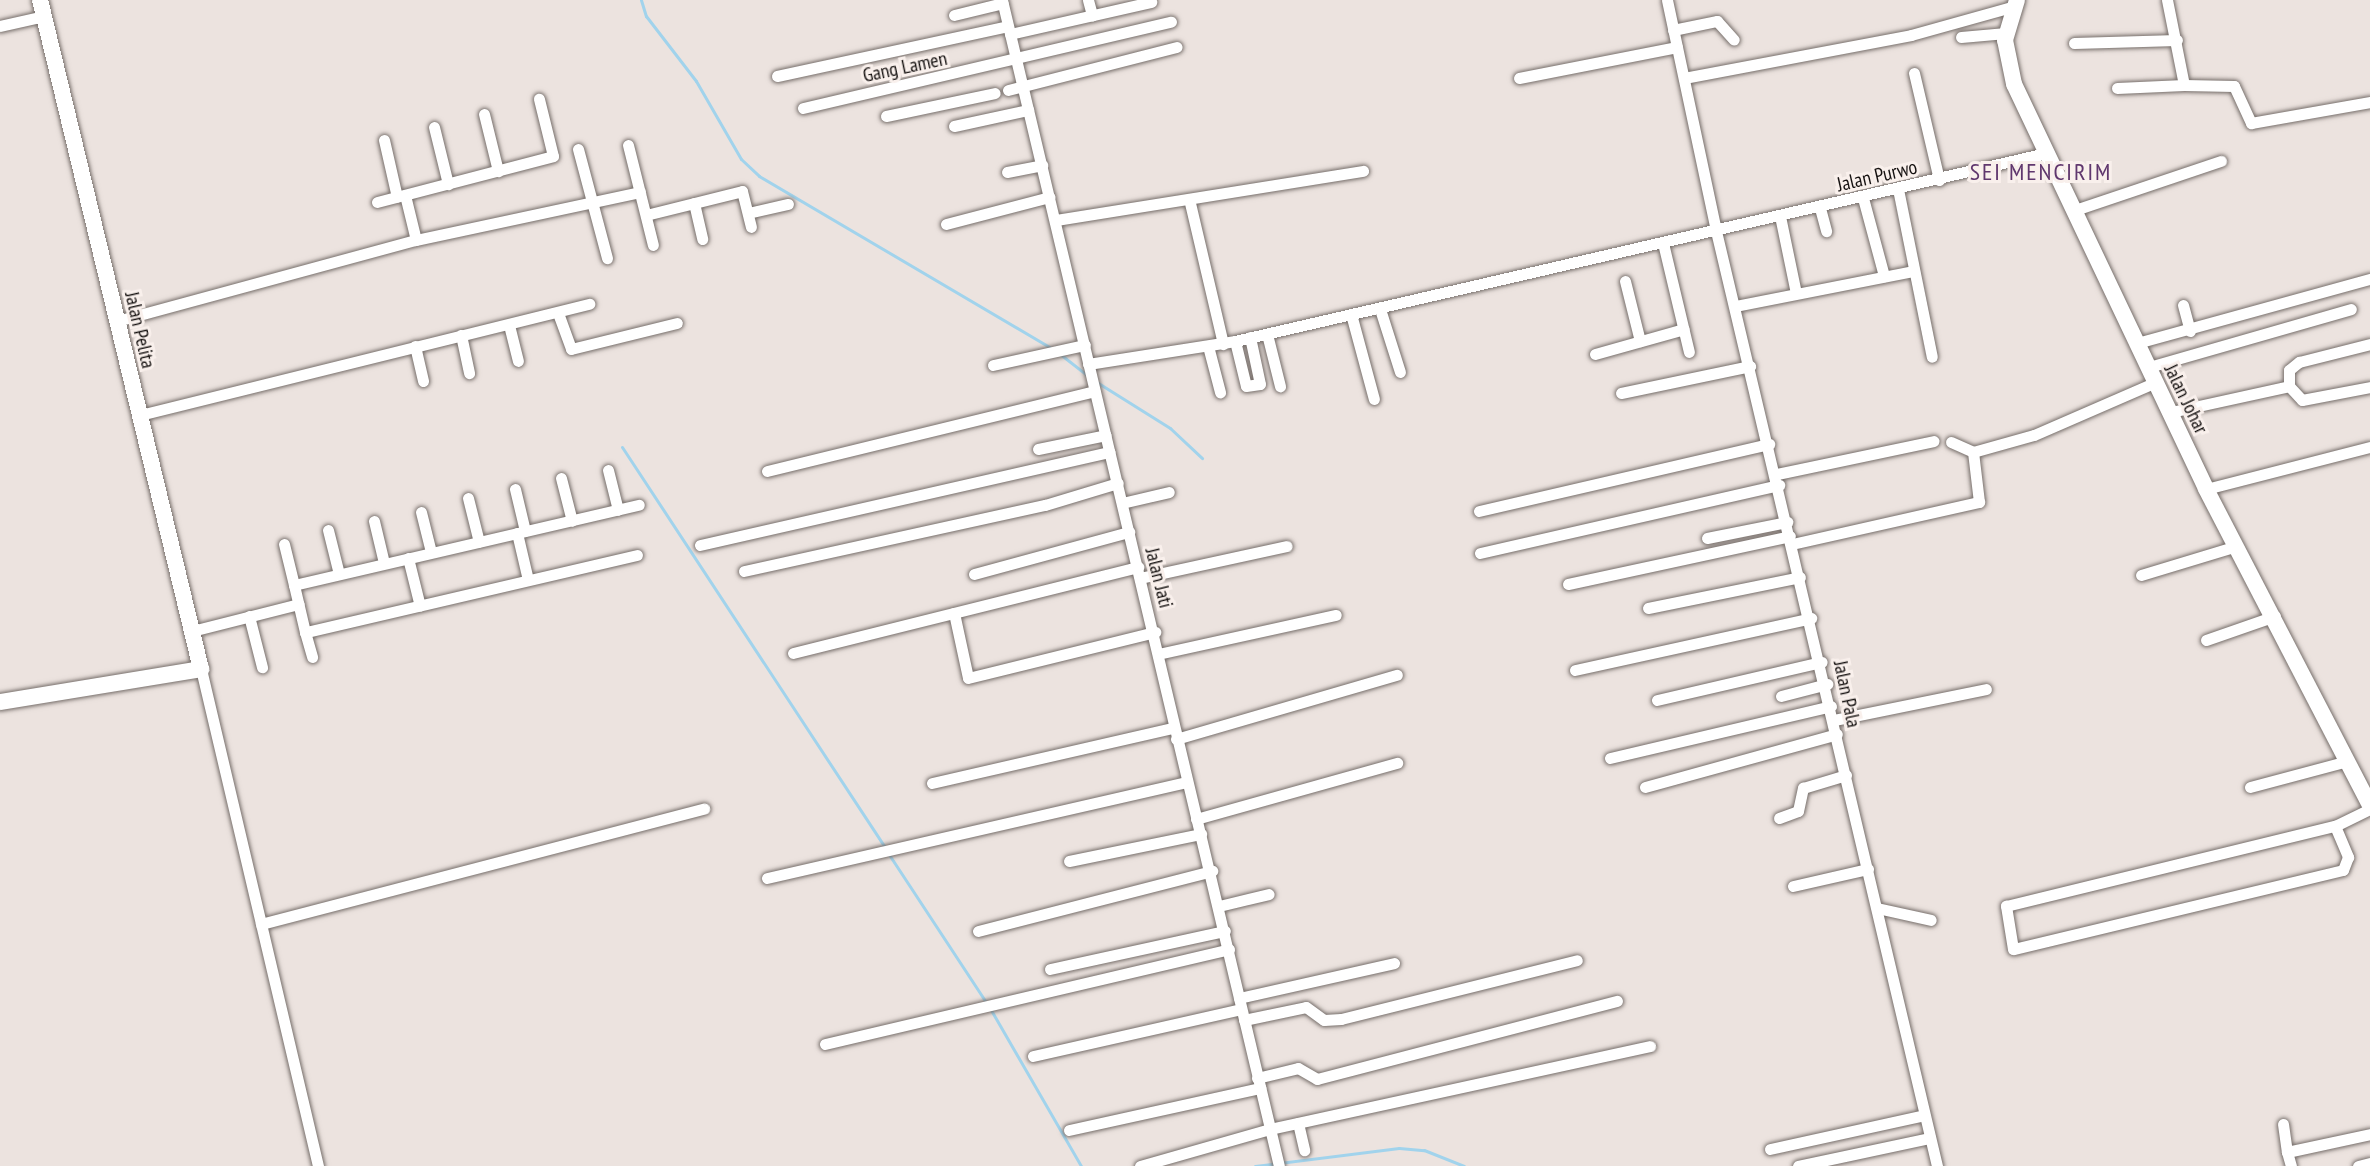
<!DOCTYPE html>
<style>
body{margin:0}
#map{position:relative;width:2370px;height:1166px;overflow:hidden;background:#ece3df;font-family:"PT Sans Narrow",sans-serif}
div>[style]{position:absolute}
.stream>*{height:3px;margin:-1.5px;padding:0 1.5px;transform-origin:1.5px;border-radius:1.5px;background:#a1d3ec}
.roads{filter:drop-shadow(0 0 2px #766e6a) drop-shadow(0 0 2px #766e6a)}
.street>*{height:11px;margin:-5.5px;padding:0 5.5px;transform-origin:5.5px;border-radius:5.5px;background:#fff}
.secondary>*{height:16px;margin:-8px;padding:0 8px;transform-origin:8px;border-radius:8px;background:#fff}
span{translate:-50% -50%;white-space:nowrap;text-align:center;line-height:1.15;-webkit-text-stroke:6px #f9f0ec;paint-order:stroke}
.street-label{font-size:20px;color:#161211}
.quarter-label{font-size:24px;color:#60376e;letter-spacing:2px}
</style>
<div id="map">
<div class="stream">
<i style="left:641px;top:0;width:17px;rotate:73deg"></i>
<i style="left:646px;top:16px;width:82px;rotate:52.4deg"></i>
<i style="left:696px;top:81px;width:90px;rotate:60deg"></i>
<i style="left:741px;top:159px;width:25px;rotate:43deg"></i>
<i style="left:759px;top:176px;width:339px;rotate:30.5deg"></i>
<i style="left:1060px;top:354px;width:33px;rotate:38deg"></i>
<i style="left:1095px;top:381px;width:89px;rotate:32.1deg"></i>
<i style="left:1170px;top:428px;width:44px;rotate:43.2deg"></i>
<i style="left:622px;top:447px;width:477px;rotate:56.7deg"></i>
<i style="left:888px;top:853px;width:181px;rotate:56.7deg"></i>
<i style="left:991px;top:1010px;width:180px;rotate:60deg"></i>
<i style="left:1255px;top:1166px;width:145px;rotate:-7.1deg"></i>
<i style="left:1399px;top:1148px;width:25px;rotate:5deg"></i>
<i style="left:1424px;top:1150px;width:43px;rotate:21.8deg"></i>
</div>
<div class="roads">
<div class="street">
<i style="left:1002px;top:0;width:1198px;rotate:76.64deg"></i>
<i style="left:1088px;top:0;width:16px;rotate:75deg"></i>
<i style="left:1667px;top:0;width:236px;rotate:78deg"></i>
<i style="left:1716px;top:231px;width:961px;rotate:76.7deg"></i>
<i style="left:954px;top:15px;width:50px;rotate:-13.8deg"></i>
<i style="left:0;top:26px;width:45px;rotate:-12.8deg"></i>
<i style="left:1673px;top:30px;width:45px;rotate:-11.6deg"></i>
<i style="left:1717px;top:21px;width:25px;rotate:48deg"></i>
<i style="left:1010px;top:34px;width:145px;rotate:-12.8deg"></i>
<i style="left:1961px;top:37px;width:45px;rotate:-5.1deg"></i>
<i style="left:2074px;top:43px;width:103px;rotate:-1.7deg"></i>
<i style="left:1914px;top:73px;width:110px;rotate:76.8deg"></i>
<i style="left:777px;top:76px;width:236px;rotate:-12.2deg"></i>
<i style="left:1519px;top:78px;width:161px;rotate:-11.1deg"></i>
<i style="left:1684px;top:78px;width:231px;rotate:-10.7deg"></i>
<i style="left:1911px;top:35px;width:108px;rotate:-15.6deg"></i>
<i style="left:2184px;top:85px;width:50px;rotate:1.1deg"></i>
<i style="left:2234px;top:86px;width:41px;rotate:65.3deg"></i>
<i style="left:2251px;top:123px;width:121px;rotate:-10deg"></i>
<i style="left:2117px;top:88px;width:67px;rotate:-2.6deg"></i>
<i style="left:2184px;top:85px;width:87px;rotate:-101.3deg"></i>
<i style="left:1008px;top:90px;width:174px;rotate:-14.3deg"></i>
<i style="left:803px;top:108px;width:378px;rotate:-13.2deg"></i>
<i style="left:484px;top:114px;width:59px;rotate:76.2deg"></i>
<i style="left:886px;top:116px;width:111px;rotate:-11.9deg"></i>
<i style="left:954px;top:126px;width:76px;rotate:-12.2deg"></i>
<i style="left:434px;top:127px;width:59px;rotate:76.2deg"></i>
<i style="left:384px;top:140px;width:58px;rotate:77.2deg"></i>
<i style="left:628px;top:145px;width:103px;rotate:76deg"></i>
<i style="left:578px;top:149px;width:113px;rotate:75.1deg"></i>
<i style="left:1007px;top:172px;width:36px;rotate:-11deg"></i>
<i style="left:1898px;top:189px;width:171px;rotate:78.6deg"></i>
<i style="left:405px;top:195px;width:46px;rotate:76.3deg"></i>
<i style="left:1863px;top:198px;width:81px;rotate:74.9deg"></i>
<i style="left:377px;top:202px;width:182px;rotate:-14.6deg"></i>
<i style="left:553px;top:156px;width:59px;rotate:-103.8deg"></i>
<i style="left:694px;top:203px;width:37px;rotate:77deg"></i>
<i style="left:1190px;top:203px;width:145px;rotate:76.8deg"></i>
<i style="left:1820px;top:208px;width:24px;rotate:75deg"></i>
<i style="left:2075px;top:210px;width:154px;rotate:-18.6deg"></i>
<i style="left:748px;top:213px;width:41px;rotate:-12.7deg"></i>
<i style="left:646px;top:215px;width:99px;rotate:-14deg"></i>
<i style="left:742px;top:191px;width:37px;rotate:76deg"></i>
<i style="left:1780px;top:216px;width:79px;rotate:78.3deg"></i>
<i style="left:1056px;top:220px;width:311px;rotate:-9.1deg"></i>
<i style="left:946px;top:224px;width:107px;rotate:-14.6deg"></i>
<i style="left:1663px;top:243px;width:112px;rotate:76.6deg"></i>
<i style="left:1625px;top:281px;width:62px;rotate:76deg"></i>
<i style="left:2183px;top:305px;width:27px;rotate:75deg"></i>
<i style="left:1735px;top:306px;width:182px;rotate:-11.1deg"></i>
<i style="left:1380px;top:309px;width:66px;rotate:72.4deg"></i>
<i style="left:558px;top:313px;width:38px;rotate:70deg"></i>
<i style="left:571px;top:349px;width:109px;rotate:-13.8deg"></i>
<i style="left:1351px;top:314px;width:88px;rotate:74.9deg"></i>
<i style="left:117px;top:321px;width:310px;rotate:-15.2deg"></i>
<i style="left:416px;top:240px;width:229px;rotate:-12.1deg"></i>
<i style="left:509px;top:325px;width:37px;rotate:76deg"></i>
<i style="left:1267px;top:334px;width:54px;rotate:76deg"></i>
<i style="left:461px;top:335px;width:39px;rotate:78deg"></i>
<i style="left:1235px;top:341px;width:46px;rotate:76.3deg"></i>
<i style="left:1246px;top:386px;width:14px;rotate:-8deg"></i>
<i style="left:1260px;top:384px;width:48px;rotate:-102deg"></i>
<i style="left:2137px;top:343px;width:242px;rotate:-15.4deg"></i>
<i style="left:415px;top:346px;width:36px;rotate:77deg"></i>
<i style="left:1208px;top:346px;width:48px;rotate:75.4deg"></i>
<i style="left:1595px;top:354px;width:92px;rotate:-15.7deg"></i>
<i style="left:1088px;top:364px;width:149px;rotate:-8.9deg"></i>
<i style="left:1235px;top:341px;width:833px;rotate:-13.05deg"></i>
<i style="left:993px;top:365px;width:94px;rotate:-12.3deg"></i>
<i style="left:2149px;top:367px;width:210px;rotate:-16deg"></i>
<i style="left:2289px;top:386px;width:16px;rotate:-90deg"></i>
<i style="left:2289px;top:370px;width:13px;rotate:-39deg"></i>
<i style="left:2299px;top:362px;width:73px;rotate:-14.2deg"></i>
<i style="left:1621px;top:393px;width:132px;rotate:-11.8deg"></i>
<i style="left:2171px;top:412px;width:121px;rotate:-12.4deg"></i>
<i style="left:2289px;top:386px;width:19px;rotate:47deg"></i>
<i style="left:2302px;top:400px;width:69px;rotate:-10.8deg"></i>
<i style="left:140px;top:415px;width:463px;rotate:-13.9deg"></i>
<i style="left:1951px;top:442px;width:24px;rotate:24deg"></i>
<i style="left:1038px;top:449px;width:69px;rotate:-11.6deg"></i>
<i style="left:1973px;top:452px;width:63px;rotate:-15.6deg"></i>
<i style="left:2034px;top:435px;width:133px;rotate:-23.5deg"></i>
<i style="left:608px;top:470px;width:41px;rotate:76deg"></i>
<i style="left:767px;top:471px;width:337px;rotate:-13.7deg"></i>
<i style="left:1777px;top:474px;width:160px;rotate:-11.9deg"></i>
<i style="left:561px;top:478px;width:44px;rotate:75.7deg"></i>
<i style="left:515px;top:489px;width:43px;rotate:76.6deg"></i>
<i style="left:2206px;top:489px;width:169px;rotate:-14.4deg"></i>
<i style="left:468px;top:498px;width:45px;rotate:76deg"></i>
<i style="left:1122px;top:503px;width:48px;rotate:-13.2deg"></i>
<i style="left:1479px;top:511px;width:298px;rotate:-13deg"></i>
<i style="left:421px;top:512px;width:41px;rotate:76deg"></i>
<i style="left:374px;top:521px;width:43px;rotate:76.6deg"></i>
<i style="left:328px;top:530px;width:45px;rotate:76deg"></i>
<i style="left:517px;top:533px;width:48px;rotate:76.8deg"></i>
<i style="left:1707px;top:538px;width:82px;rotate:-11.3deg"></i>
<i style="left:284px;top:544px;width:42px;rotate:76.3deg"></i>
<i style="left:1792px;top:544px;width:192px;rotate:-12.7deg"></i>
<i style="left:1979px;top:502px;width:50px;rotate:-96.8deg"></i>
<i style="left:700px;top:545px;width:420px;rotate:-12.8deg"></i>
<i style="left:1480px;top:553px;width:307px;rotate:-12.8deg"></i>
<i style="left:637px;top:555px;width:341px;rotate:166.9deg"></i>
<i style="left:305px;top:632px;width:48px;rotate:-103.2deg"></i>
<i style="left:294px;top:585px;width:354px;rotate:-13.1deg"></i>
<i style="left:408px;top:558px;width:49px;rotate:76deg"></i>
<i style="left:744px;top:571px;width:308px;rotate:-12.4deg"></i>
<i style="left:1045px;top:505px;width:76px;rotate:-16.8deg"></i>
<i style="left:974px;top:574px;width:161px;rotate:-15.2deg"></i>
<i style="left:2141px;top:575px;width:100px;rotate:-16.8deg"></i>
<i style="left:1140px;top:578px;width:150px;rotate:-12.3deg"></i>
<i style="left:1568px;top:584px;width:227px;rotate:-12.2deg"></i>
<i style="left:1648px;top:608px;width:155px;rotate:-11.5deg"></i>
<i style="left:954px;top:613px;width:66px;rotate:77.8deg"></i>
<i style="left:968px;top:678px;width:193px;rotate:-13.8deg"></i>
<i style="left:249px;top:616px;width:53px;rotate:75.7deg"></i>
<i style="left:192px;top:631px;width:110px;rotate:-14.2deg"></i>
<i style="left:305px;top:632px;width:26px;rotate:74deg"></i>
<i style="left:2206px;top:640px;width:73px;rotate:-19.2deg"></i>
<i style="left:793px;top:653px;width:356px;rotate:-14deg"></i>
<i style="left:1158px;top:654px;width:182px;rotate:-12.4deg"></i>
<i style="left:201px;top:669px;width:511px;rotate:76.75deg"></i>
<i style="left:1575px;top:670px;width:242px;rotate:-12.4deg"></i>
<i style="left:1781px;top:696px;width:48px;rotate:-14.6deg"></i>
<i style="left:1657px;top:700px;width:169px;rotate:-13deg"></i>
<i style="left:1834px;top:720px;width:155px;rotate:-11.5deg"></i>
<i style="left:1176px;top:739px;width:230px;rotate:-16.2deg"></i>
<i style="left:1610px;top:758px;width:227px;rotate:-13.2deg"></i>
<i style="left:932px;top:783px;width:247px;rotate:-12.9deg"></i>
<i style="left:1645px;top:787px;width:199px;rotate:-15.4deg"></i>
<i style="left:2250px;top:787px;width:101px;rotate:-14.9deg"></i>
<i style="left:1779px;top:818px;width:20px;rotate:-20deg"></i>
<i style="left:1798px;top:811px;width:24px;rotate:-78deg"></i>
<i style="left:1803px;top:788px;width:45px;rotate:-16.8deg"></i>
<i style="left:1196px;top:819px;width:209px;rotate:-15.6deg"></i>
<i style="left:2335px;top:826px;width:34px;rotate:67deg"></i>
<i style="left:2348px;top:857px;width:14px;rotate:111deg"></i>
<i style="left:2343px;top:870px;width:339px;rotate:166.5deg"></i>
<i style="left:2013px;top:949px;width:44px;rotate:-99.2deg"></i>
<i style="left:2006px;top:906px;width:339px;rotate:-13.7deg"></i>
<i style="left:2335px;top:826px;width:39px;rotate:-26deg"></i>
<i style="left:1069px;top:861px;width:135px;rotate:-11.6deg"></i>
<i style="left:767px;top:878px;width:431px;rotate:-12.9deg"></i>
<i style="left:1793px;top:886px;width:77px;rotate:-12.8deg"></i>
<i style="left:1219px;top:906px;width:51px;rotate:-13.5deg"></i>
<i style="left:1877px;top:908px;width:55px;rotate:12.5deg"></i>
<i style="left:261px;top:924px;width:458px;rotate:-14.6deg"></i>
<i style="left:978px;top:931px;width:242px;rotate:-14.4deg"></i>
<i style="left:1050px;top:969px;width:179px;rotate:-12.3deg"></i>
<i style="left:1239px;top:998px;width:159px;rotate:-12.7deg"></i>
<i style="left:1244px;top:1020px;width:63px;rotate:-11.8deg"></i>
<i style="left:1306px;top:1007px;width:22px;rotate:36deg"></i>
<i style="left:1324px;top:1020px;width:17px;rotate:-3deg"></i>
<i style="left:1341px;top:1019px;width:243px;rotate:-14deg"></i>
<i style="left:825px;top:1044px;width:415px;rotate:-13.2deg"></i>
<i style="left:1033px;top:1056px;width:213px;rotate:-12.7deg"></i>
<i style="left:1257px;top:1078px;width:42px;rotate:-13.7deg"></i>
<i style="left:1298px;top:1068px;width:22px;rotate:30deg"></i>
<i style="left:1317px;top:1079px;width:310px;rotate:-14.6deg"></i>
<i style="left:1298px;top:1123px;width:28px;rotate:77deg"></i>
<i style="left:2283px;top:1124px;width:28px;rotate:82deg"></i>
<i style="left:1069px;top:1130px;width:196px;rotate:-12.4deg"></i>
<i style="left:1770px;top:1149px;width:158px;rotate:-12.4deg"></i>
<i style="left:1140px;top:1166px;width:135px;rotate:-15.9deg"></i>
<i style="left:1270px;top:1129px;width:389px;rotate:-12.3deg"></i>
<i style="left:1798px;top:1166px;width:135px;rotate:-12deg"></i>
<i style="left:2291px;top:1166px;width:15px;rotate:-106deg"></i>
<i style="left:2287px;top:1152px;width:85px;rotate:-12.2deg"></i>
<i style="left:2358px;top:1166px;width:12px;rotate:-14deg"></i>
</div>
<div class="secondary">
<i style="left:2017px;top:0;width:42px;rotate:106.7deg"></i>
<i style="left:2005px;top:40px;width:45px;rotate:78.4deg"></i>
<i style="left:2014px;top:84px;width:448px;rotate:64.6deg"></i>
<i style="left:2206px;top:489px;width:356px;rotate:62.6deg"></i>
<i style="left:0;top:702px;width:204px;rotate:-9.3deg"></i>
<i style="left:201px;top:669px;width:688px;rotate:-103.53deg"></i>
</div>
</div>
<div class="street-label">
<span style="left:905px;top:67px;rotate:-12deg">Gang Lamen</span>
<span style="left:1877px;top:176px;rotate:-13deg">Jalan Purwo</span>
<span style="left:140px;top:330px;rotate:77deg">Jalan Pelita</span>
<span style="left:2186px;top:399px;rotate:64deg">Jalan Johar</span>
<span style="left:1159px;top:578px;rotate:76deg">Jalan Jati</span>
<span style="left:1847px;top:694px;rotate:78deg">Jalan Pala</span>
</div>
<div class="quarter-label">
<span style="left:2041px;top:172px">SEI MENCIRIM</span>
</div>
</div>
